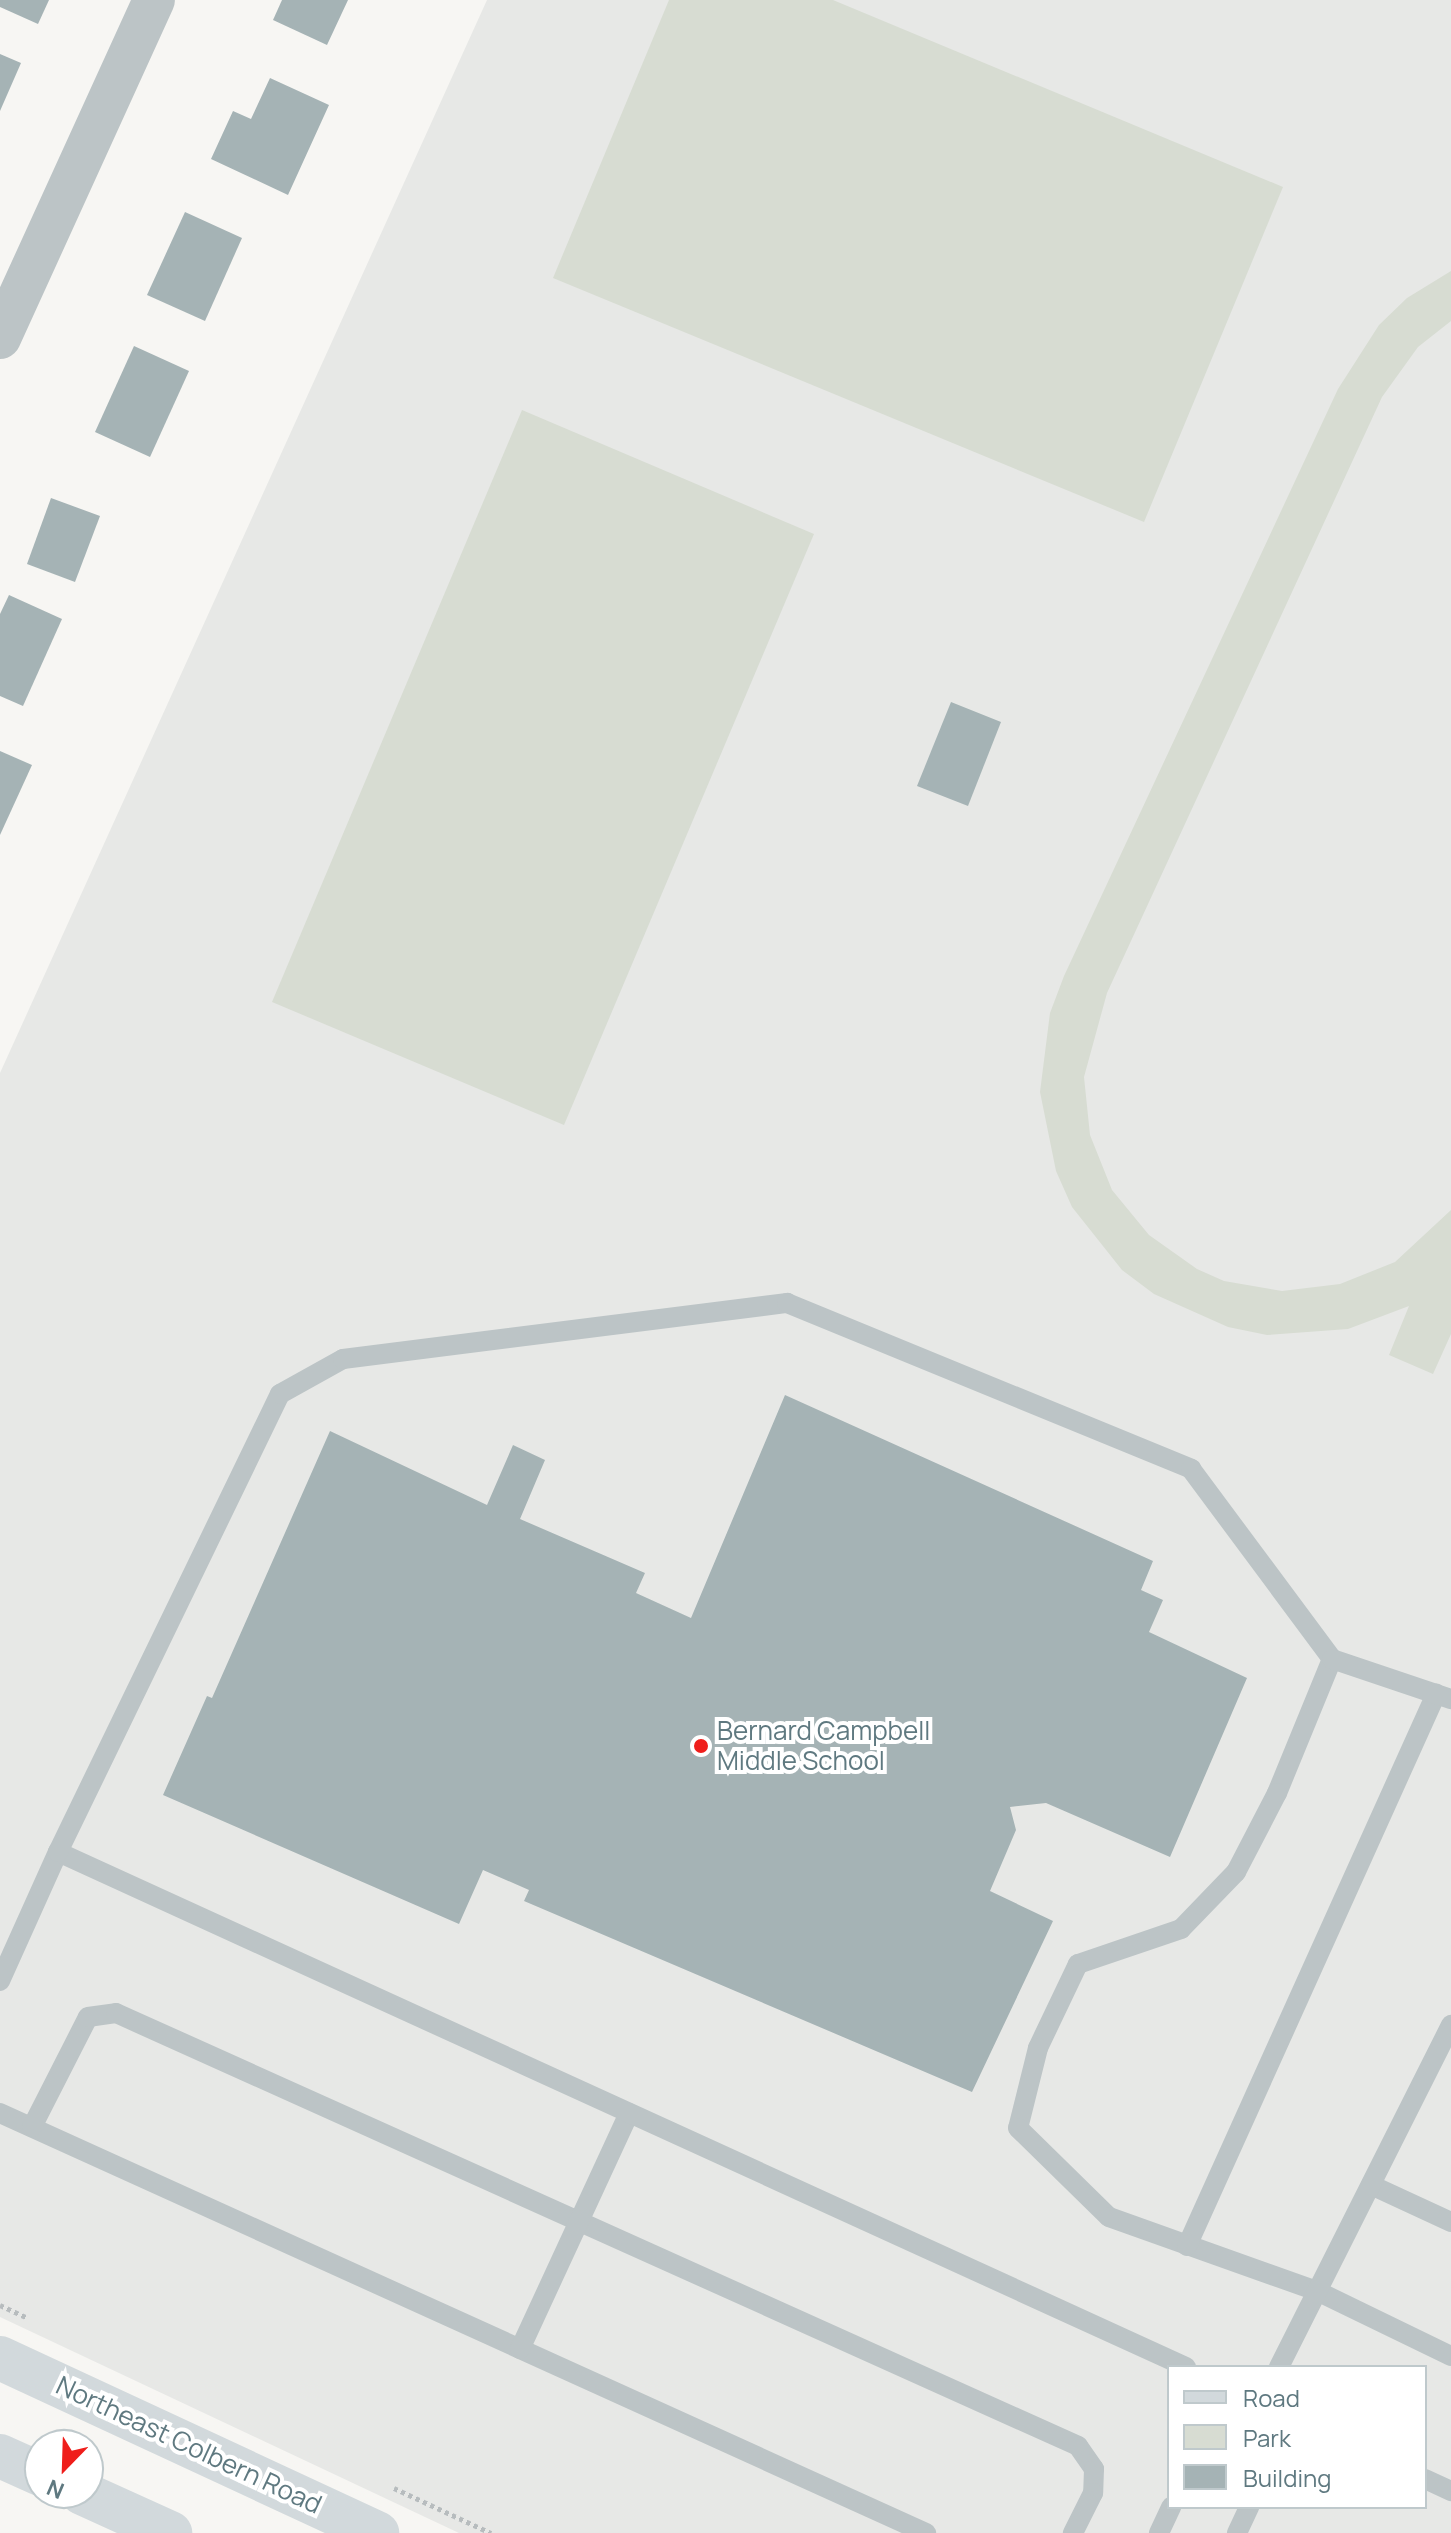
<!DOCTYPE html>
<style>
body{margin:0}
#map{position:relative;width:1451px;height:2533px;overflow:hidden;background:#f7f6f3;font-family:Manrope,sans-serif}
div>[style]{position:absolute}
.built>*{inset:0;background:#e7e8e6}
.green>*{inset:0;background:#d7dcd2}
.building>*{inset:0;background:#a5b3b5}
.path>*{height:5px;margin-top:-2.5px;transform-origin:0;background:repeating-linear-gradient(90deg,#b7bcbe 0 4px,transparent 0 8px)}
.lane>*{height:20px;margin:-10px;padding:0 10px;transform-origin:10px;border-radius:10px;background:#bcc4c6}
.street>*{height:42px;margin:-21px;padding:0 21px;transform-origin:21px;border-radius:21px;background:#bcc4c6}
.secondary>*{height:44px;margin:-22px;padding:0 22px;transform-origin:22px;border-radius:22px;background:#d2d9dc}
.dots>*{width:22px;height:22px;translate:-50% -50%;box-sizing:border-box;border:4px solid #fff;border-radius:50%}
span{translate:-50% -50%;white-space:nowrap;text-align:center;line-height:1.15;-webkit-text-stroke:8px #fff;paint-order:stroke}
.poi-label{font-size:26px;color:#5f7980}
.left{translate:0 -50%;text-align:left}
.street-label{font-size:26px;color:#5f7980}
.legend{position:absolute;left:1167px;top:2365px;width:260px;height:144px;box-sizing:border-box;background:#fff;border:2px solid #bfc9cc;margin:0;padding:10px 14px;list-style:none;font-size:24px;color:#5f7980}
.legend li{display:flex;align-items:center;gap:16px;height:40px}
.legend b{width:40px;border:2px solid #bfc9cc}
.north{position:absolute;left:24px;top:2429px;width:80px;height:80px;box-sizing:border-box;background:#fff;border:2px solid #bfc9cc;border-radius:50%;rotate:203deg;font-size:22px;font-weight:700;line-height:32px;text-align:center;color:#5f7980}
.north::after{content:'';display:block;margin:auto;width:28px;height:36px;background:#ef1e1b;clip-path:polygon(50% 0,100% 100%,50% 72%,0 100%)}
</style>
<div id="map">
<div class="built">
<i style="clip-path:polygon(evenodd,487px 0,1451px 0,1451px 2533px,459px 2533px,0 2317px,0 1073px,487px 0,1169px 2367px,1425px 2367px,1425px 2507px,1169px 2507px,1169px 2367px)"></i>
</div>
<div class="green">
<i style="clip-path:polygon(669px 0,833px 0,1283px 187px,1144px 522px,553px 278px)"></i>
<i style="clip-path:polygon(1451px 271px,1451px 321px,1418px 347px,1382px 397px,1107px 993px,1084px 1077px,1090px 1135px,1112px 1190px,1149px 1235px,1197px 1269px,1224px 1281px,1282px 1291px,1340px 1284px,1395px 1262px,1451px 1210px,1451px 1334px,1433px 1374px,1389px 1355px,1409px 1306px,1348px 1329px,1267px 1335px,1228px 1327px,1154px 1294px,1122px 1270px,1072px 1207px,1056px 1171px,1040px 1092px,1050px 1013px,1064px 976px,1338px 389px,1379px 325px,1407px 298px)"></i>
<i style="clip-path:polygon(522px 410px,814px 534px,564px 1125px,272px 1002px)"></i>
</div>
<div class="building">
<i style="clip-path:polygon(0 0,49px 0,38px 24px,0 7px)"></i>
<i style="clip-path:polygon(282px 0,348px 0,327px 45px,273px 20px)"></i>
<i style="clip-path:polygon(0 54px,21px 63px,0 111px)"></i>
<i style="clip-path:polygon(270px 78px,329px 105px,288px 195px,211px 159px,233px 111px,251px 119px)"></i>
<i style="clip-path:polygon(185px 212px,242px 238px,205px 321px,147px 295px)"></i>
<i style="clip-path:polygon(134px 346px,189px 371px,150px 457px,95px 432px)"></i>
<i style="clip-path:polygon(51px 498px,100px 516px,75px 582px,27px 564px)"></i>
<i style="clip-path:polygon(9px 595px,62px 619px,23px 706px,0 696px,0 614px)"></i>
<i style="clip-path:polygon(951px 702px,1001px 722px,968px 806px,917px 786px)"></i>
<i style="clip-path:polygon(0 751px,32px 765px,0 835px)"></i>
<i style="clip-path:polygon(785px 1395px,1153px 1561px,1141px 1590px,1163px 1600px,1149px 1632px,1247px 1678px,1170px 1857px,1046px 1803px,1010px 1807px,1016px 1830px,990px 1891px,1053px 1921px,972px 2092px,524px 1901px,529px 1890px,483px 1870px,459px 1924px,163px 1795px,207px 1696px,212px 1698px,330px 1431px,487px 1505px,513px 1445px,545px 1460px,520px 1519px,645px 1573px,636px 1593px,691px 1618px)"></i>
</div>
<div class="path">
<i style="left:0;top:2305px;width:29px;rotate:25deg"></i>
<i style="left:394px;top:2488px;width:107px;rotate:24.9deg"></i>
</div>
<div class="lane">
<i style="left:1332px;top:1659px;width:145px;rotate:112.3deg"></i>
<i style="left:1277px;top:1793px;width:89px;rotate:117.4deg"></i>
<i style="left:1236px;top:1872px;width:79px;rotate:134deg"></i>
<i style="left:1181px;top:1929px;width:109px;rotate:161.2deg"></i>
<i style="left:1078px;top:1964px;width:93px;rotate:115.5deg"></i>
<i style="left:1038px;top:2048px;width:82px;rotate:104deg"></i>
<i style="left:1018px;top:2128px;width:127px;rotate:44.4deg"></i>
<i style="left:1109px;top:2217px;width:221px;rotate:19.6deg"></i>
<i style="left:1317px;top:2291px;width:149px;rotate:25.9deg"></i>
<i style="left:0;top:1981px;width:141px;rotate:-65.8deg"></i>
<i style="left:0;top:2113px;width:1017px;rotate:24.4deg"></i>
<i style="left:32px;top:2127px;width:123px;rotate:-63deg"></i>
<i style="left:88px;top:2017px;width:28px;rotate:-8deg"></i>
<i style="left:116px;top:2013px;width:1055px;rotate:24.23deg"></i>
<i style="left:1078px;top:2446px;width:28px;rotate:55deg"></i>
<i style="left:1094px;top:2469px;width:24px;rotate:92deg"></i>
<i style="left:1093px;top:2493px;width:45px;rotate:116.6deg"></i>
<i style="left:1371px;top:2185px;width:88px;rotate:24.8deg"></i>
<i style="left:1187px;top:2246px;width:606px;rotate:-65.72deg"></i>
<i style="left:520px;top:2349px;width:260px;rotate:-65.2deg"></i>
<i style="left:1186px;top:2367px;width:1240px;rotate:-155.46deg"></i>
<i style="left:58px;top:1852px;width:509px;rotate:-64.14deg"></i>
<i style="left:280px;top:1394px;width:72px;rotate:-29.1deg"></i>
<i style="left:343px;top:1359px;width:448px;rotate:-7.2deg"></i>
<i style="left:787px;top:1303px;width:437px;rotate:22.3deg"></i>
<i style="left:1191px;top:1469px;width:237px;rotate:53.4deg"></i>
<i style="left:1332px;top:1659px;width:126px;rotate:18.6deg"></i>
<i style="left:1279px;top:2367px;width:383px;rotate:-63.3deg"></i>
<i style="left:1425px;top:2479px;width:29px;rotate:25deg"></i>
<i style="left:1159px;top:2533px;width:29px;rotate:-65deg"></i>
<i style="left:1237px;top:2533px;width:29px;rotate:-65deg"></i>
</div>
<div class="street">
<i style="left:0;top:338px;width:371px;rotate:-65.5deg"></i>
</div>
<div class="secondary">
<i style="left:0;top:2358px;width:416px;rotate:24.9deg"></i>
<i style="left:0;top:2456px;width:44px;rotate:24.2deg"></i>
<i style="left:82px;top:2493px;width:97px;rotate:24.4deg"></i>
</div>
<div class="dots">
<i style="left:701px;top:1746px;background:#ef1e1b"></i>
</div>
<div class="poi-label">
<span class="left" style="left:717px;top:1746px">Bernard Campbell<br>Middle School</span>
</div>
<div class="street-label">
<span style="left:189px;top:2445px;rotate:25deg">Northeast Colbern Road</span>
</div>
<ul class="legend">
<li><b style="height:10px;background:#d2d9dc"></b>Road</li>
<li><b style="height:22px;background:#d7dcd2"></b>Park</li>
<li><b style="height:22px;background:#a5b3b5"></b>Building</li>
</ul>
<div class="north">N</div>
</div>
